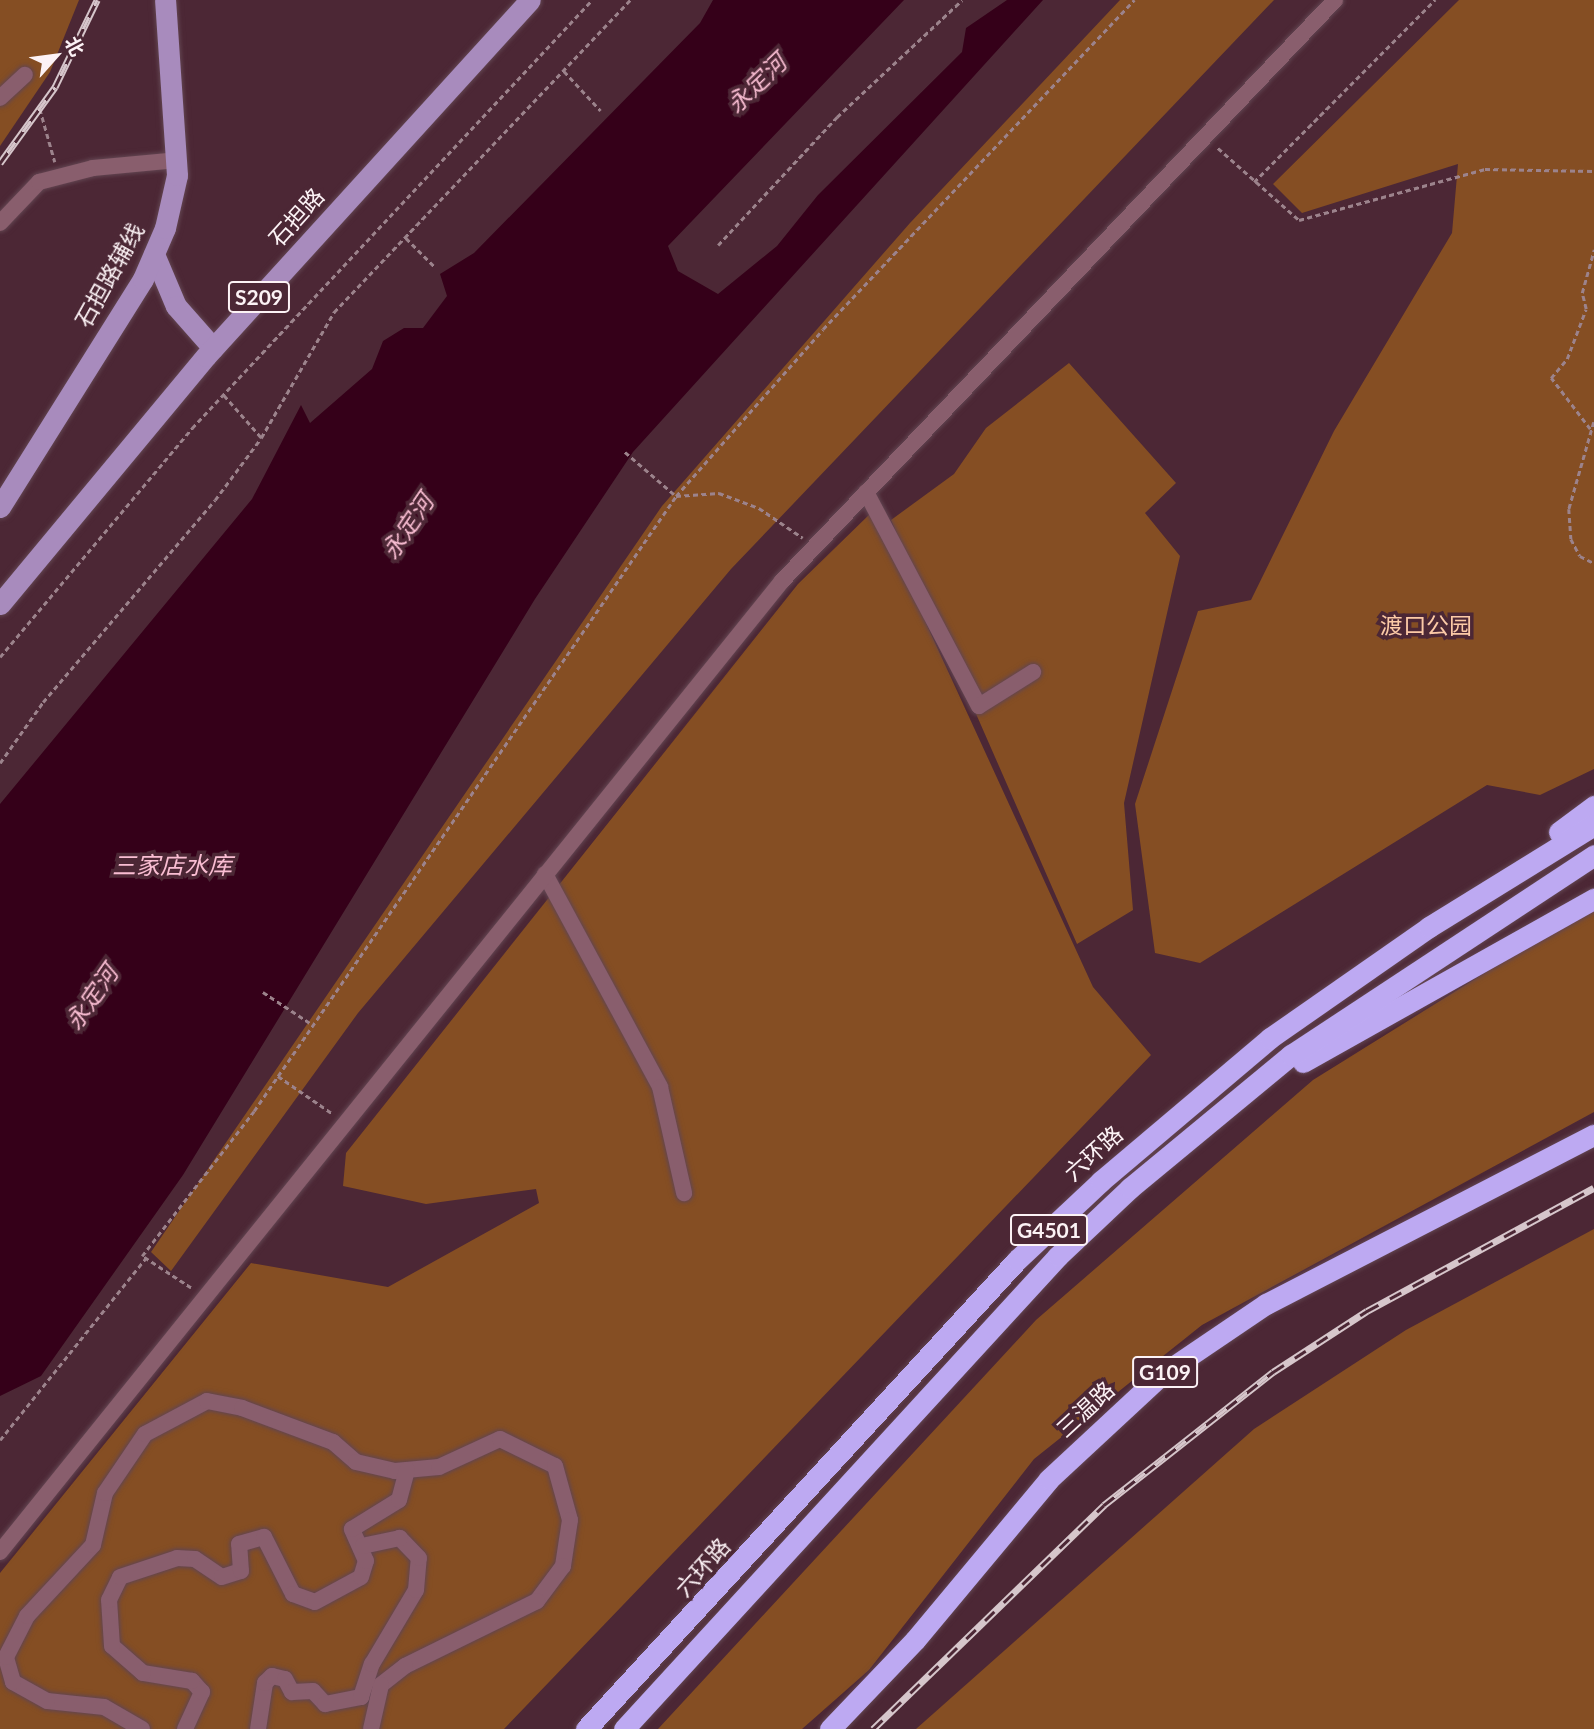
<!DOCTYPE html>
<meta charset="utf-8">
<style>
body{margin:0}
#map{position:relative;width:1594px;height:1729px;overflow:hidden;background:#4c2735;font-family:Lato,"Noto Sans SC",sans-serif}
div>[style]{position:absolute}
.forest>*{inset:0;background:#854e23}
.water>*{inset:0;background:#350019}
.path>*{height:2.5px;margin-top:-1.25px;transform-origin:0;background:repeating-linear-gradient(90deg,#9c838c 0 5px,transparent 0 8.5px)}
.roads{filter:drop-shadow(0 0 2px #624551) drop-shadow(0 0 2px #624551)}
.minor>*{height:16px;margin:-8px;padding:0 8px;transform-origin:8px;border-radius:8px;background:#895e6d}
.major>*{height:21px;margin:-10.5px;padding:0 10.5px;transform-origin:10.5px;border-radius:10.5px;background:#a88bbd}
.highway>*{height:21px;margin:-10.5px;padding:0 10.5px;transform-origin:10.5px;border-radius:10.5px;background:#bda9f2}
.rail>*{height:7px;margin-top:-3.5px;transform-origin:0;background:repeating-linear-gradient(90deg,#4c2735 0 13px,#d6c6cb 0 26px);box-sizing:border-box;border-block:2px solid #d6c6cb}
span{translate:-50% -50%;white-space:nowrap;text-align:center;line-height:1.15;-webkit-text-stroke:7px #4c2735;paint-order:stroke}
.shield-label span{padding:2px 5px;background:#4c2735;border:2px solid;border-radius:5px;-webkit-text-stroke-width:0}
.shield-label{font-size:21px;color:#fcf2f5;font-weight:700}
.street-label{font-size:23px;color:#fcf2f5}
.park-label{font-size:23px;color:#fccaa7}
.water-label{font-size:24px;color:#f9bdd2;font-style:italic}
.north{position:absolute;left:21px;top:21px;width:70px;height:70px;-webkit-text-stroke:5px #4c2735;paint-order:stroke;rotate:62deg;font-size:19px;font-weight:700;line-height:28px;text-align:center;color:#fcf2f5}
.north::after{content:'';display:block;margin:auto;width:24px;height:32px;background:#fcf2f5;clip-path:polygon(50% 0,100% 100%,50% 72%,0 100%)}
</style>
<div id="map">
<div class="forest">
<i style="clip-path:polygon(0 0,79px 0,50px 72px,0 146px)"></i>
<i style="clip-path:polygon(1120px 0,1274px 0,731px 569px,358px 1013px,171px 1271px,151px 1252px,662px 506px,910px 223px)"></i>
<i style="clip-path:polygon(1459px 0,1594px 0,1594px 769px,1540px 795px,1487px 785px,1200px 963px,1155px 953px,1135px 804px,1198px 611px,1251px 600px,1334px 431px,1452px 233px,1458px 164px,1302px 213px,1273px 184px)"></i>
<i style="clip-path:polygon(1069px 363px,1176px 483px,1145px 513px,1180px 556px,1124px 803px,1133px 910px,1077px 944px,891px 520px,954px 474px,986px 428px)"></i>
<i style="clip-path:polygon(874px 510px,1093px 987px,1151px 1055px,504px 1729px,0 1729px,0 1573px,251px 1263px,388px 1287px,539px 1203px,536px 1189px,426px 1204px,343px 1186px,346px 1153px,798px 584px)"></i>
<i style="clip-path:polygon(1594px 905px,1594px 1112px,1202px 1325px,1034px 1459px,869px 1670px,802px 1729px,658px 1729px,1036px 1320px,1313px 1080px)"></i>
<i style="clip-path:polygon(1594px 1229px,1594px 1729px,916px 1729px,1254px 1429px,1406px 1330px)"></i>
</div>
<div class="water">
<i style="clip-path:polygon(713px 0,904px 0,668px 246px,678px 271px,718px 294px,777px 246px,818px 195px,962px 52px,966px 28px,1007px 0,1043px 0,633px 452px,535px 599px,183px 1175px,41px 1376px,0 1396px,0 804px,252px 499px,301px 405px,310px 423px,372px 369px,383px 341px,404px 328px,423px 328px,447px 296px,440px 274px,474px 253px,700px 23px)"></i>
</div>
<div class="path">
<i style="left:564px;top:71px;width:54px;rotate:47.2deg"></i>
<i style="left:40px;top:109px;width:55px;rotate:74.2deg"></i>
<i style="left:1218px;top:148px;width:108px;rotate:41.6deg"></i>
<i style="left:1299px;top:220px;width:193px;rotate:-15.3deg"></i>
<i style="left:1485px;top:169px;width:109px;rotate:1.1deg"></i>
<i style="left:1254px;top:182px;width:257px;rotate:-45.2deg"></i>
<i style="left:406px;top:238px;width:42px;rotate:45deg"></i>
<i style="left:718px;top:245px;width:175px;rotate:-47.1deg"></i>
<i style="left:837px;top:117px;width:171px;rotate:-43.1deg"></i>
<i style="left:224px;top:395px;width:56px;rotate:48.6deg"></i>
<i style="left:1594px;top:422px;width:91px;rotate:106deg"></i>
<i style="left:1569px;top:509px;width:30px;rotate:86deg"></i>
<i style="left:1571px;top:539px;width:19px;rotate:62deg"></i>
<i style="left:1580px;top:556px;width:16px;rotate:27deg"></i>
<i style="left:1590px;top:429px;width:64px;rotate:-127.4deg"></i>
<i style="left:1551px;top:378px;width:25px;rotate:-50deg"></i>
<i style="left:1567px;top:359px;width:53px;rotate:-69.2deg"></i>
<i style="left:1586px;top:309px;width:16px;rotate:-104deg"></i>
<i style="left:1582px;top:293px;width:45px;rotate:-74.4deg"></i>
<i style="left:625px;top:452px;width:67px;rotate:40.8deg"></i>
<i style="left:676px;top:496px;width:43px;rotate:-4deg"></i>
<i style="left:719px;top:493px;width:43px;rotate:20.6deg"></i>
<i style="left:759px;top:508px;width:53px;rotate:34.3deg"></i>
<i style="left:0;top:657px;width:299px;rotate:-50deg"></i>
<i style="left:192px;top:428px;width:586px;rotate:-46.94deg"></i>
<i style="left:0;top:763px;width:75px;rotate:-54.8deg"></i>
<i style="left:43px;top:702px;width:265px;rotate:-49.6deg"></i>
<i style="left:215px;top:500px;width:77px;rotate:-53.4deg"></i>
<i style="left:261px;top:438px;width:146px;rotate:-59.9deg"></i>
<i style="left:334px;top:312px;width:430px;rotate:-46.5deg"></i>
<i style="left:263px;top:992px;width:60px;rotate:33.4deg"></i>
<i style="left:278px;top:1076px;width:67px;rotate:34.6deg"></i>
<i style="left:191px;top:1288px;width:59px;rotate:-146.9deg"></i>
<i style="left:142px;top:1256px;width:183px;rotate:-52.3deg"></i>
<i style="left:254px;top:1111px;width:746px;rotate:-55.54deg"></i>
<i style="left:676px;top:496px;width:222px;rotate:-48.6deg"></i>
<i style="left:823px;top:329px;width:453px;rotate:-46.6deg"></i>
<i style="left:0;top:1440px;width:233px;rotate:-51.3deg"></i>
</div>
<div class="roads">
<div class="minor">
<i style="left:0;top:98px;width:34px;rotate:-43deg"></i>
<i style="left:0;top:223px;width:57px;rotate:-46.4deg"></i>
<i style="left:39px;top:182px;width:56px;rotate:-14.5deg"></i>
<i style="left:93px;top:168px;width:84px;rotate:-5.4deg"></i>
<i style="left:866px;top:492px;width:242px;rotate:62.2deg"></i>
<i style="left:979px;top:706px;width:64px;rotate:-32.2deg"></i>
<i style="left:545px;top:874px;width:242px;rotate:61.6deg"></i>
<i style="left:660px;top:1087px;width:109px;rotate:77.2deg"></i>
<i style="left:0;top:1552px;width:1247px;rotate:-51.15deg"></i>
<i style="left:782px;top:581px;width:802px;rotate:-46.41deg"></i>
<i style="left:142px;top:1729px;width:44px;rotate:-149.9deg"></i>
<i style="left:104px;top:1707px;width:57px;rotate:-174deg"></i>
<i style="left:47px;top:1701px;width:39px;rotate:-151deg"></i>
<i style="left:13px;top:1682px;width:26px;rotate:-106deg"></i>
<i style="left:6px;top:1657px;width:46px;rotate:-62.9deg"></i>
<i style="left:27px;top:1616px;width:97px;rotate:-47.1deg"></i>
<i style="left:93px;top:1545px;width:53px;rotate:-77deg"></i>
<i style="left:105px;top:1493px;width:71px;rotate:-55.9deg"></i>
<i style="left:145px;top:1434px;width:70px;rotate:-28deg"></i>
<i style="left:207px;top:1401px;width:36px;rotate:11deg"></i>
<i style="left:242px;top:1408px;width:97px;rotate:20.5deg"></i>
<i style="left:333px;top:1442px;width:30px;rotate:41deg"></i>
<i style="left:356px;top:1462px;width:40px;rotate:13deg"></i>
<i style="left:395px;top:1471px;width:44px;rotate:-5.2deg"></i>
<i style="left:439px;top:1467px;width:67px;rotate:-24.7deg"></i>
<i style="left:500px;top:1439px;width:61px;rotate:26.1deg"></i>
<i style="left:555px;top:1466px;width:56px;rotate:74.5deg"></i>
<i style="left:570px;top:1520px;width:47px;rotate:98.7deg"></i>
<i style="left:563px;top:1566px;width:44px;rotate:126.6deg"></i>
<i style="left:537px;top:1601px;width:147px;rotate:153.8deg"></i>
<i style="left:405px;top:1666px;width:31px;rotate:142deg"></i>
<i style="left:381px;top:1685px;width:45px;rotate:102.8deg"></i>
<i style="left:185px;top:1729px;width:41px;rotate:-65.3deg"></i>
<i style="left:202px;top:1692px;width:15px;rotate:-132deg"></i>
<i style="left:192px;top:1681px;width:50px;rotate:-170.7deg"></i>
<i style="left:143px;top:1673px;width:41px;rotate:-138.9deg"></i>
<i style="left:112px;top:1646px;width:46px;rotate:-93.7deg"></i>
<i style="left:109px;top:1600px;width:25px;rotate:-64deg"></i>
<i style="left:120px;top:1577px;width:60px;rotate:-18.4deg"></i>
<i style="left:177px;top:1558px;width:18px;rotate:3deg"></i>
<i style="left:195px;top:1559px;width:32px;rotate:34deg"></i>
<i style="left:222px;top:1577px;width:20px;rotate:-18deg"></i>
<i style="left:241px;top:1571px;width:27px;rotate:-94deg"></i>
<i style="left:239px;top:1544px;width:26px;rotate:-16deg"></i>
<i style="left:264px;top:1537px;width:64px;rotate:63deg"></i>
<i style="left:293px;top:1594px;width:23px;rotate:20deg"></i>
<i style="left:315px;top:1602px;width:52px;rotate:-28.5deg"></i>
<i style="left:361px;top:1577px;width:17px;rotate:-73deg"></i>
<i style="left:366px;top:1561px;width:35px;rotate:-114deg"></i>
<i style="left:352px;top:1529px;width:55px;rotate:-31.7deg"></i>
<i style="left:399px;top:1500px;width:31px;rotate:-75deg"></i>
<i style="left:258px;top:1729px;width:47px;rotate:-81.3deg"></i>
<i style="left:265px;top:1683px;width:10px;rotate:-45deg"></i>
<i style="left:272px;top:1676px;width:13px;rotate:13deg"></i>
<i style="left:285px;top:1679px;width:15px;rotate:62deg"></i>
<i style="left:292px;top:1692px;width:21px;rotate:-3deg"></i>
<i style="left:313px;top:1691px;width:18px;rotate:47deg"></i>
<i style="left:325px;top:1704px;width:37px;rotate:-11deg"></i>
<i style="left:361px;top:1697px;width:35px;rotate:-72deg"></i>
<i style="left:372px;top:1664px;width:86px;rotate:-59.3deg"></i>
<i style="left:416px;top:1590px;width:32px;rotate:-85deg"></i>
<i style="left:419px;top:1558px;width:28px;rotate:-134deg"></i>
<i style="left:400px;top:1538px;width:38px;rotate:168deg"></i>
</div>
<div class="major">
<i style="left:154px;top:254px;width:56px;rotate:67.1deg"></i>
<i style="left:176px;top:306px;width:56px;rotate:48.6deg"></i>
<i style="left:0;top:507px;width:269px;rotate:-57.9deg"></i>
<i style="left:143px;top:279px;width:56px;rotate:-66.7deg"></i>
<i style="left:165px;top:228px;width:54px;rotate:-77.2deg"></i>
<i style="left:177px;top:175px;width:175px;rotate:-93.9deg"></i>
<i style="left:0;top:604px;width:322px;rotate:-50.3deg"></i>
<i style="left:206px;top:356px;width:481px;rotate:-47.7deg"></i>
</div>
<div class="highway">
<i style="left:1559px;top:832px;width:44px;rotate:-36.6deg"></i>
<i style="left:1303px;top:1062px;width:334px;rotate:-29.3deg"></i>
<i style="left:586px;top:1729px;width:637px;rotate:-47.42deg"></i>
<i style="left:1017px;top:1260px;width:115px;rotate:-43.2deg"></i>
<i style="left:1101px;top:1181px;width:221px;rotate:-40.2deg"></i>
<i style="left:1270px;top:1038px;width:194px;rotate:-34.9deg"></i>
<i style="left:1429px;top:927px;width:194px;rotate:-31.7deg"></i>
<i style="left:624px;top:1729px;width:642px;rotate:-47.46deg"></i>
<i style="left:1058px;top:1256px;width:99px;rotate:-43.4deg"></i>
<i style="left:1130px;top:1188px;width:209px;rotate:-39.6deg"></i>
<i style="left:1291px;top:1055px;width:363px;rotate:-33.4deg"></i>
<i style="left:830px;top:1729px;width:123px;rotate:-46.3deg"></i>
<i style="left:915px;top:1640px;width:209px;rotate:-50.2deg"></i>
<i style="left:1049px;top:1479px;width:153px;rotate:-42.9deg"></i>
<i style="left:1161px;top:1375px;width:127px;rotate:-34.1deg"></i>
<i style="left:1266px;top:1304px;width:369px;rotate:-27.3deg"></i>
</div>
</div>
<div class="rail">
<i style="left:0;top:163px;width:94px;rotate:-54.1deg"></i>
<i style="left:55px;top:87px;width:97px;rotate:-64.2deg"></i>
<i style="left:873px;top:1729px;width:322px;rotate:-44.1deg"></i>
<i style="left:1104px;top:1505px;width:215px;rotate:-38.2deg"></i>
<i style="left:1273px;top:1372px;width:112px;rotate:-33deg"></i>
<i style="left:1367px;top:1311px;width:258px;rotate:-28.5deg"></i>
</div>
<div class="shield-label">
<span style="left:259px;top:297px">S209</span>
<span style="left:1049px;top:1230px">G4501</span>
<span style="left:1165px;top:1372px">G109</span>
</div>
<div class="street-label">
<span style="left:296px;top:217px;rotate:-48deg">石担路</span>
<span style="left:109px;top:275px;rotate:-61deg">石担路辅线</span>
<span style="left:1093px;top:1153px;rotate:-42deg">六环路</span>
<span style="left:1085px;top:1409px;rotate:-43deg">三温路</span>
<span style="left:702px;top:1567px;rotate:-48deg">六环路</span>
</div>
<div class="park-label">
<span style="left:1426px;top:625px">渡口公园</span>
</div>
<div class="water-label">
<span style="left:756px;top:83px;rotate:-44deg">永定河</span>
<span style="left:407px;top:526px;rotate:-56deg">永定河</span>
<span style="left:172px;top:865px">三家店水库</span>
<span style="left:91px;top:997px;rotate:-55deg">永定河</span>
</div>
<div class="north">北</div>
</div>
